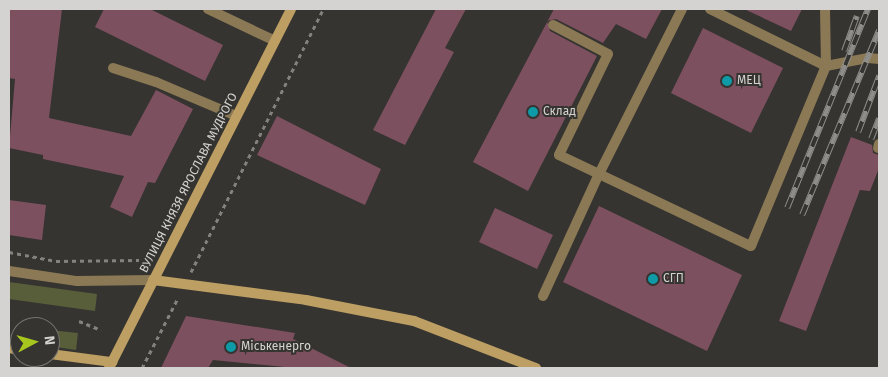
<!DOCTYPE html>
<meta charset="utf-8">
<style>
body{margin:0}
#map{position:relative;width:888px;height:377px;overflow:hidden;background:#353430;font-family:"Fira Sans",sans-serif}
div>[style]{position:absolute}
.green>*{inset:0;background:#595e3a}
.building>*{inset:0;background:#7d5060}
.path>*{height:3px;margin-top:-1.5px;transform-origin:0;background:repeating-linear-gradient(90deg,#83827f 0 4px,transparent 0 8px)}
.lane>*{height:10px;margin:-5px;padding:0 5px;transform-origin:5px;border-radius:5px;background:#8b7955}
.secondary>*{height:10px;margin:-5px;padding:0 5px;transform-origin:5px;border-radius:5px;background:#bd9f64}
.rail>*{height:5.5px;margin-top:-2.75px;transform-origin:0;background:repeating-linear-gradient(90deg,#353430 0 11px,#8e8d8a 0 22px);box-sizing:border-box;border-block:1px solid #8e8d8a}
.dots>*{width:14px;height:14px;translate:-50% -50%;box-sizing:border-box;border:2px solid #353430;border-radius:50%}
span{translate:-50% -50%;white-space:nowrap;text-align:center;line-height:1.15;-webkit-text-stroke:4px #353430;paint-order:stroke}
.poi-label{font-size:12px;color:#d4d3d1}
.left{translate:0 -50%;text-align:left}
.street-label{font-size:12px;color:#d4d3d1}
.frame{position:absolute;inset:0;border:10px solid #d4d3d1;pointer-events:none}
.north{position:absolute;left:10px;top:317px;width:50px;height:50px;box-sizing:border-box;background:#353430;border:1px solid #757470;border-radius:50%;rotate:84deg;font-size:14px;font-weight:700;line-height:20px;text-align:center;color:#d4d3d1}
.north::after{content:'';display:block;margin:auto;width:18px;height:22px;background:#a7c71e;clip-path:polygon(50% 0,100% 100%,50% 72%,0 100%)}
</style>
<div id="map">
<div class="green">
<i style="clip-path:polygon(9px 282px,97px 294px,95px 311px,9px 299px)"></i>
<i style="clip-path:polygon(50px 330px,78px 333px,76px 350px,50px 346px)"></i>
</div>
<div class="building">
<i style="clip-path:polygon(9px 9px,62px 9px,49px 118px,131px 136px,156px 90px,193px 109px,155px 183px,148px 182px,132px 217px,110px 207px,124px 176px,43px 159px,43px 155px,9px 148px,15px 79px,9px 78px)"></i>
<i style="clip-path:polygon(104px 9px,150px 9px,223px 45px,205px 81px,95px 27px)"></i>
<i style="clip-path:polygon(436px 9px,466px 9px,445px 48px,454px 52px,405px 145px,373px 130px)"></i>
<i style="clip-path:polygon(554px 9px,662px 9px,646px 39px,616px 24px,603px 43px,556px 19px,547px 21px,550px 31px,597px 56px,528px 191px,473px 162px)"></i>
<i style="clip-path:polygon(744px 9px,802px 9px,791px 31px)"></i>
<i style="clip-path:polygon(703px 28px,783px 68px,751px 133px,671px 93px)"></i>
<i style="clip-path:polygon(277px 116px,381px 169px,365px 205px,257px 155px)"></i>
<i style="clip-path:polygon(851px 137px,872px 145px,873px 153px,879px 155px,879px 168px,870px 191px,860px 190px,806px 331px,779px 321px)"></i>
<i style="clip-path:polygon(9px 200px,46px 205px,42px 240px,9px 235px)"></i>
<i style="clip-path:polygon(599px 206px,742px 275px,707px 351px,563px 282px)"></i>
<i style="clip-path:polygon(495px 208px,553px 235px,537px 269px,479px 242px)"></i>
<i style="clip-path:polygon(186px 316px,295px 333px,293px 339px,351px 368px,295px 368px,213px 360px,208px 368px,161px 368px)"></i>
</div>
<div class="path">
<i style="left:9px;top:252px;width:48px;rotate:10.8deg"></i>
<i style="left:56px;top:261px;width:83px;rotate:-0.7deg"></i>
<i style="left:191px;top:272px;width:294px;rotate:-63.3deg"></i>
<i style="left:79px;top:321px;width:24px;rotate:22deg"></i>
<i style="left:142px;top:368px;width:79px;rotate:-62.8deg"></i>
</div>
<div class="lane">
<i style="left:208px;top:9px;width:74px;rotate:25.5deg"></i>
<i style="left:710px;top:9px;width:129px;rotate:26.2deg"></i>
<i style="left:826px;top:66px;width:43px;rotate:-10.8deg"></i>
<i style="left:868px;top:58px;width:11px;rotate:5deg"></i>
<i style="left:553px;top:25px;width:62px;rotate:27.8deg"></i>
<i style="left:608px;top:54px;width:112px;rotate:115.9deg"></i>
<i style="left:559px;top:155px;width:212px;rotate:25.4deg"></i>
<i style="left:751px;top:246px;width:195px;rotate:-67.4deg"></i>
<i style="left:826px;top:66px;width:57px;rotate:-91deg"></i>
<i style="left:113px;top:68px;width:45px;rotate:18deg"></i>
<i style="left:156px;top:82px;width:87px;rotate:23deg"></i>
<i style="left:878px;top:148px;width:4px;rotate:-76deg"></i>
<i style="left:9px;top:271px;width:69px;rotate:8.4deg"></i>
<i style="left:77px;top:281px;width:76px;rotate:-0.8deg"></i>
<i style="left:543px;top:296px;width:132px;rotate:-65.4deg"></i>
<i style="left:598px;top:176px;width:187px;rotate:-63.3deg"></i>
</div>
<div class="secondary">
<i style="left:153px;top:280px;width:154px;rotate:7.4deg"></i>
<i style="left:306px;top:300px;width:110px;rotate:11deg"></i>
<i style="left:414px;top:321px;width:131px;rotate:21.1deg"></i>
<i style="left:9px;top:348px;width:11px;rotate:10deg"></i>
<i style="left:50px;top:354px;width:63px;rotate:7.4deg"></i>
<i style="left:109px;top:368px;width:402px;rotate:-63.1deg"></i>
</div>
<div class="rail">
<i style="left:844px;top:51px;width:37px;rotate:-70deg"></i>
<i style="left:858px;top:132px;width:60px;rotate:-69.4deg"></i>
<i style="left:871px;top:139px;width:22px;rotate:-69deg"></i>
<i style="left:787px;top:208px;width:215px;rotate:-67.9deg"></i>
<i style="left:802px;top:215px;width:200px;rotate:-67.4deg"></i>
</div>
<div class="dots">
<i style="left:727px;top:81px;background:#0f9aa8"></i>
<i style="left:533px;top:112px;background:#0f9aa8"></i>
<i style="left:653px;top:279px;background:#0f9aa8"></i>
<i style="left:231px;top:347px;background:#0f9aa8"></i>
</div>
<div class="poi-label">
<span class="left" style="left:737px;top:81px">МЕЦ</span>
<span class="left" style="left:543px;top:112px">Склад</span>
<span class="left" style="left:663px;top:279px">СГП</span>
<span class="left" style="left:241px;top:347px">Міськенерго</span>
</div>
<div class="street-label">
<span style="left:189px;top:183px;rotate:-63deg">ВУЛИЦЯ КНЯЗЯ ЯРОСЛАВА МУДРОГО</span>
</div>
<div class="frame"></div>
<div class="north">N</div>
</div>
